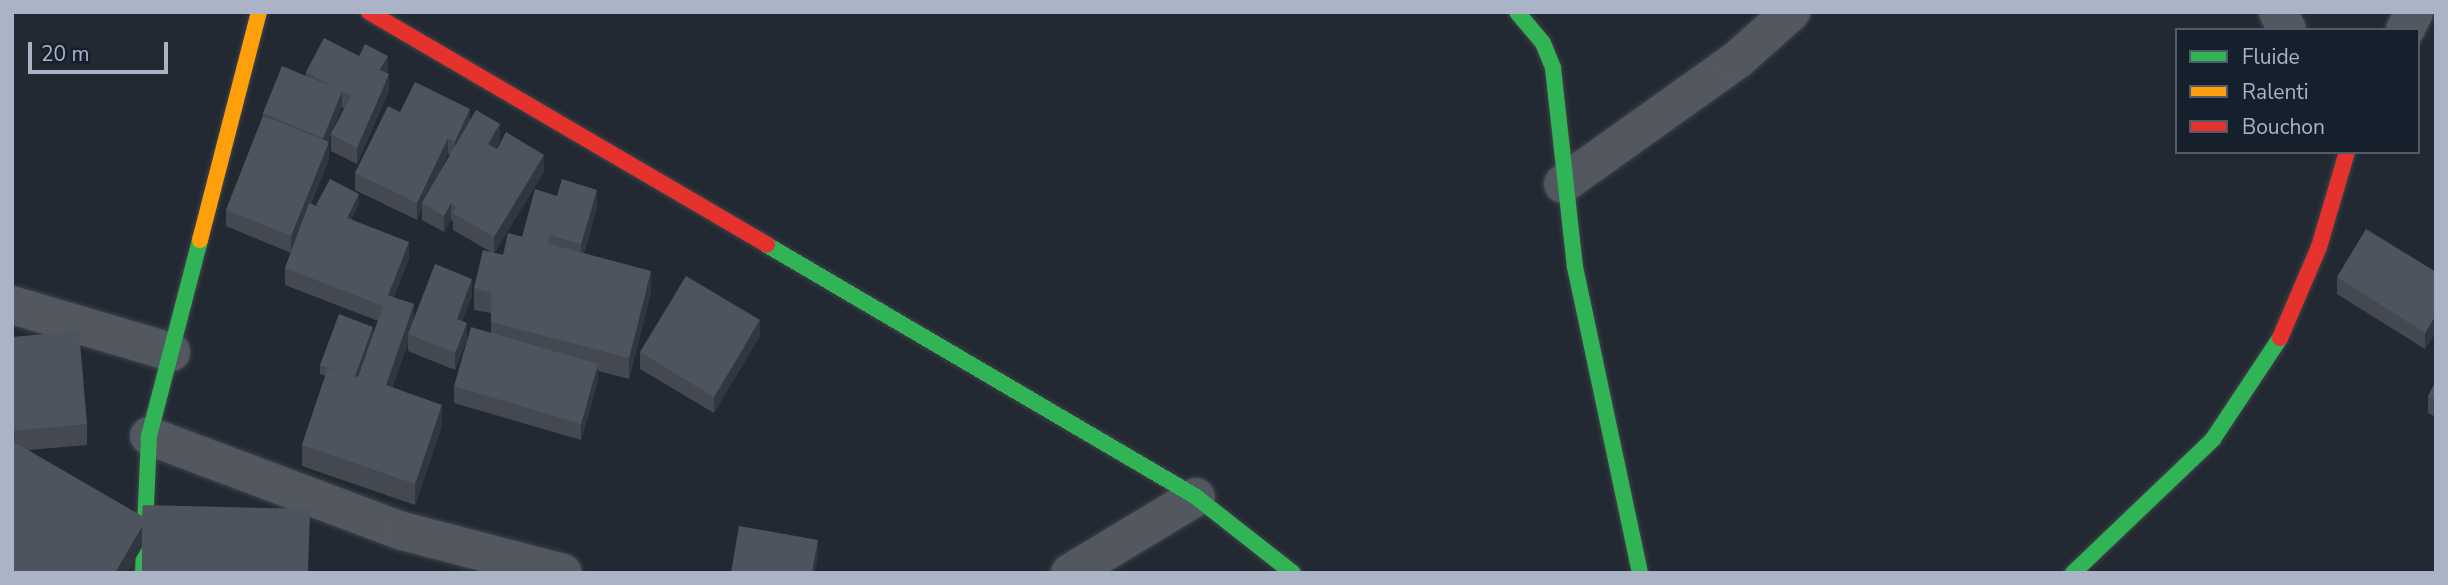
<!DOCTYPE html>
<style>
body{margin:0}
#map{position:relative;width:2448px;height:585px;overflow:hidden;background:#232932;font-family:"Nunito Sans",sans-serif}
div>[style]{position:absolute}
.roads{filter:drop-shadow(0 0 2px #3f434a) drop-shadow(0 0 2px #3f434a)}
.street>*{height:38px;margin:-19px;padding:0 19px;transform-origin:19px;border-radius:19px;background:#525760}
.fast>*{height:16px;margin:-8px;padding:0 8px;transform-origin:8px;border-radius:8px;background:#30b455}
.slow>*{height:16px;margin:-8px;padding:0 8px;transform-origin:8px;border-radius:8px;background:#ff9f0a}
.jam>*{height:16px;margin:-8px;padding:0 8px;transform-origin:8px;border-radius:8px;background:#e5322d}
.wall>*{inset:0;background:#434851}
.shaded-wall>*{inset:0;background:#31373f}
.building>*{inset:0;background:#4e545d}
span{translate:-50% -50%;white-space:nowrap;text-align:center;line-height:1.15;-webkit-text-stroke:5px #161f2c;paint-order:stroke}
.frame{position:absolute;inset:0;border:14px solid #aab4c6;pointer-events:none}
.legend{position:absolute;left:2175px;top:28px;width:245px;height:126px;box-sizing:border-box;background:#161f2c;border:2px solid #515b6a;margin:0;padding:9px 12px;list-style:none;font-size:21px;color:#aab4c6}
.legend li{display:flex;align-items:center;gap:14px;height:35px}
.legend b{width:35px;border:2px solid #515b6a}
.scale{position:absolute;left:28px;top:42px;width:140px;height:32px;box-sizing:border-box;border:4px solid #aab4c6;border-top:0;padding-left:9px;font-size:21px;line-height:24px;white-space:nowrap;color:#aab4c6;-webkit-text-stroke:5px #161f2c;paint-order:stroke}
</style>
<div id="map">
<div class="roads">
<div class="street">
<i style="left:2278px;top:12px;width:20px;rotate:63deg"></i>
<i style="left:2405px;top:30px;width:20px;rotate:-63deg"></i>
<i style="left:1563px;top:184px;width:215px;rotate:-35.5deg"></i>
<i style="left:1738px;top:59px;width:71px;rotate:-41.6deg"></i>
<i style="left:12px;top:305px;width:166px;rotate:16.5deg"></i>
<i style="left:149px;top:436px;width:270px;rotate:20.6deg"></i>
<i style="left:402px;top:531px;width:166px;rotate:14.6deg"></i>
<i style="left:1070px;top:573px;width:147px;rotate:-31.1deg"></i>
</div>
<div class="fast">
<i style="left:1517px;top:12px;width:40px;rotate:50deg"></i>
<i style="left:1543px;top:43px;width:27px;rotate:68deg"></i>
<i style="left:1553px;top:68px;width:200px;rotate:83.7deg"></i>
<i style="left:1575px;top:267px;width:313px;rotate:78deg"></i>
<i style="left:767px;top:245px;width:498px;rotate:30.4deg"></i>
<i style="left:1196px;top:497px;width:123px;rotate:38.1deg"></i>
<i style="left:143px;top:573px;width:137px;rotate:-87.5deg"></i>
<i style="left:149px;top:436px;width:203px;rotate:-75.4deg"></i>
<i style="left:2073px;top:573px;width:194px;rotate:-43.7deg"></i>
<i style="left:2213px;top:439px;width:121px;rotate:-56.4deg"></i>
</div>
<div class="slow">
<i style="left:200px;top:240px;width:236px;rotate:-75.5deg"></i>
</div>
<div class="jam">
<i style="left:369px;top:12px;width:461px;rotate:30.3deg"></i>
<i style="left:2280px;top:338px;width:99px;rotate:-66.8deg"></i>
<i style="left:2319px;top:247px;width:99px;rotate:-73.6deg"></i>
</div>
</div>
<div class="wall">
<i style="clip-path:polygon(evenodd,306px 72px,388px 73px,389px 91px,357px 164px,331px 151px,331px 134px,328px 142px,329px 159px,311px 204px,316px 206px,359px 204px,351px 219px,409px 258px,394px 297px,414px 318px,472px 296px,462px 321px,467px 339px,455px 370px,408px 351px,408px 343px,392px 388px,442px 426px,415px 505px,302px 466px,302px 445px,325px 376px,320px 374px,320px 365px,373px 334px,378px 321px,285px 285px,285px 268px,291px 253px,226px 226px,226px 210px,263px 116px,263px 113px,306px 76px,306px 72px,342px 107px,344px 109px,331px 134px,342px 107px)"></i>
<i style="clip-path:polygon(evenodd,400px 112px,470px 120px,500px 141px,496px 148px,544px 172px,494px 253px,503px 255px,521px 237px,557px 196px,597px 207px,584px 253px,651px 292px,629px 379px,598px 371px,598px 381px,581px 440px,454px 403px,454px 386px,491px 333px,491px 313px,474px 310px,474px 288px,491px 252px,453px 230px,453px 221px,451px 220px,444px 232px,422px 220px,422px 208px,417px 220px,355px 190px,355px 173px,400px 112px,448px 154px,450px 155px,437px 178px,448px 154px)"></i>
<i style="clip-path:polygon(2436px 272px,2436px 332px,2425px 349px,2337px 294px,2337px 277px)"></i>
<i style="clip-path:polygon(760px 336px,714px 413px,640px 369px,640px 352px)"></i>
<i style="clip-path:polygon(12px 337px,87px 424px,87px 445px,29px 450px,142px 547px,127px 573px,12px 573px)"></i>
<i style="clip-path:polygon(2436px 381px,2436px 417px,2428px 413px,2428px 396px)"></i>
</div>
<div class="shaded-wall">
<i style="clip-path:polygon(388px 56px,388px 73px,380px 87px,380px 70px)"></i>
<i style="clip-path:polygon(389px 74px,389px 91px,357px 164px,357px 148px)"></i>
<i style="clip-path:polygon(342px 91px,342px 107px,323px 155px,323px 138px)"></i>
<i style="clip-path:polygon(470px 109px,470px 126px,455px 157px,455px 141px)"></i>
<i style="clip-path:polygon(500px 124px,500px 141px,488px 161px,488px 144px)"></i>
<i style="clip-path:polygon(448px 138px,448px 154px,424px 204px,422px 203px,422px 208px,417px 220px,417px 203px)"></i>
<i style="clip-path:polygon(329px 142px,329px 159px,291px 253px,291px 236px)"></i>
<i style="clip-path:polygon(544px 155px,544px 172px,494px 254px,494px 237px)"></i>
<i style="clip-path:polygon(597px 190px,597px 207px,581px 261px,581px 244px)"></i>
<i style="clip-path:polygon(359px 194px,359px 204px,346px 230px,346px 220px)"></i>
<i style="clip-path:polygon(451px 203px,451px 220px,444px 232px,444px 216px)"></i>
<i style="clip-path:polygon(409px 242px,409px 258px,384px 323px,384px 306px)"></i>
<i style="clip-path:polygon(651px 271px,651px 292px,629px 379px,629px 358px)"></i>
<i style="clip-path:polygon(472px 279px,472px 296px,457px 336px,457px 319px)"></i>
<i style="clip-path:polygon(414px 304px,414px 325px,408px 334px,408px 343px,386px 406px,386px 385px)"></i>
<i style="clip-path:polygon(2436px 315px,2436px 332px,2425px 349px,2425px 333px)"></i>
<i style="clip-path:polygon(760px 320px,760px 336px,714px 413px,714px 397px)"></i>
<i style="clip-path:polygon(467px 323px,467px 339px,455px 370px,455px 353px)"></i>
<i style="clip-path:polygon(373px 327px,373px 337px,354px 388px,354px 378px)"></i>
<i style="clip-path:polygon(598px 364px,598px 381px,581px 440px,581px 424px)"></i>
<i style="clip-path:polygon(442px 405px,442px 426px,415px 505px,415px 484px)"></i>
<i style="clip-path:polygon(142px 526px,142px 547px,127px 573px,115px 573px)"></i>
<i style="clip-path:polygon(818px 540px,818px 557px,815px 573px,812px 573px)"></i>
</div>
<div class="building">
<i style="clip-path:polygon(324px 38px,359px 56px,365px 44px,388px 56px,380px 70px,389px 74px,357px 148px,331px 134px,351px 96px,342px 91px,323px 138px,263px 113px,282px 66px,335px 88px,306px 72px)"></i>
<i style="clip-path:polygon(415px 82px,470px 109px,455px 141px,448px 138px,417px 203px,355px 173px,388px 106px,400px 112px)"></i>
<i style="clip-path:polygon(476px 110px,500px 124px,488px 144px,497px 149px,506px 132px,544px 155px,494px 237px,453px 213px,456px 206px,451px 203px,444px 216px,422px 203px)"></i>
<i style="clip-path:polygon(263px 116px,329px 142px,291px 236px,226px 210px)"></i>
<i style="clip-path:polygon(330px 179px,359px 194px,347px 218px,316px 205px)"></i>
<i style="clip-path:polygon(562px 179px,597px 190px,581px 244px,550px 235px,548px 244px,522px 237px,535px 189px,557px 196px)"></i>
<i style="clip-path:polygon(309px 203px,409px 242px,388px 295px,387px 295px,383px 306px,285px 268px)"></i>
<i style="clip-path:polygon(2366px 229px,2436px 272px,2436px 315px,2425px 333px,2337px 277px)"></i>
<i style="clip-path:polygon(508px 233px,651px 271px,629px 358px,491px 322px,491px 292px,474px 288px,483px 250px,503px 255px)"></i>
<i style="clip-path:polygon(435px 264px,472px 279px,457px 319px,467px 323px,455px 353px,408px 334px)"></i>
<i style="clip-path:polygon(686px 276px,760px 320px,714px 397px,640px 352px)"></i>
<i style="clip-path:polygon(387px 295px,414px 304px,386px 385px,442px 405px,415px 484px,302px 445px,328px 368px,358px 377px)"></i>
<i style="clip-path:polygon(339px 314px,373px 327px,355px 376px,320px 365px)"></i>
<i style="clip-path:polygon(471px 327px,598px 364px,581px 424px,454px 386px)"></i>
<i style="clip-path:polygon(79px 331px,87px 424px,12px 431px,12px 337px)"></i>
<i style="clip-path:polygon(2436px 381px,2436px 400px,2428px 396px)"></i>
<i style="clip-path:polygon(14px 442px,142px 516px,143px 505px,310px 509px,308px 573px,142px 573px,142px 526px,115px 573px,12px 573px,12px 444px)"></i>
<i style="clip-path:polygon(739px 526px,818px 540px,812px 573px,731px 573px)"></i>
</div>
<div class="frame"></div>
<ul class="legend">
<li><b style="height:9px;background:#30b455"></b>Fluide</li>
<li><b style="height:9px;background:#ff9f0a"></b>Ralenti</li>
<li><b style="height:9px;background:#e5322d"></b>Bouchon</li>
</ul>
<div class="scale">20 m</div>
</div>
